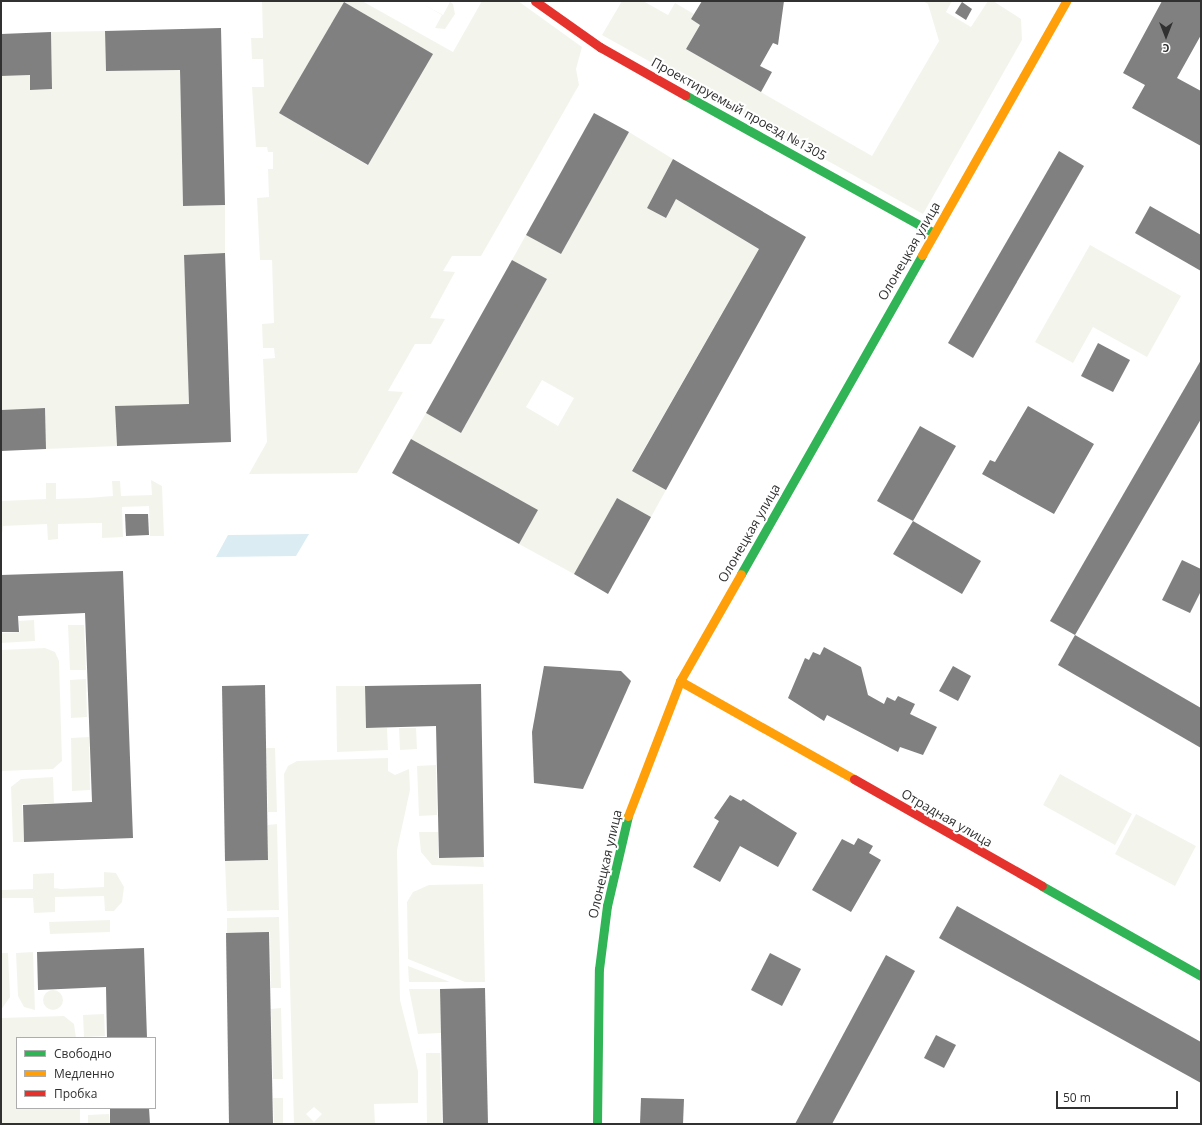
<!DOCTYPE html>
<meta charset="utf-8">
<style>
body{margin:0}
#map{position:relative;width:1202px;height:1125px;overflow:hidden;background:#fff;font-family:"Open Sans",sans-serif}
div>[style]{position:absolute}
.green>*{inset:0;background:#f3f5ed}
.round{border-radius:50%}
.water>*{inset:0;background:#dbecf2}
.building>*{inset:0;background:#808080}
.fast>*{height:9px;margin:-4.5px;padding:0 4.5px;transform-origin:4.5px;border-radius:4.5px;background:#30b455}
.slow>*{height:9px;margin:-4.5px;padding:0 4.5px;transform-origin:4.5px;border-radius:4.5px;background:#ff9f0a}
.jam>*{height:9px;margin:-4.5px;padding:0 4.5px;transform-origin:4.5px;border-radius:4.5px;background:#e5322d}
span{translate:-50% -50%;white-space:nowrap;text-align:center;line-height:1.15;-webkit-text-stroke:4px #fff;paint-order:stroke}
.street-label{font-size:13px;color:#313131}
.frame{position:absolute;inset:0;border:2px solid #313131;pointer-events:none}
.legend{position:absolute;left:16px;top:1037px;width:140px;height:72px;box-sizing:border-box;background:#fff;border:1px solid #adadad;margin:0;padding:5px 7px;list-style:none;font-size:12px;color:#313131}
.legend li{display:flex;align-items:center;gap:8px;height:20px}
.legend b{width:20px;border:1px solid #adadad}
.north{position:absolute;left:1146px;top:16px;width:40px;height:40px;-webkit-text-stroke:3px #fff;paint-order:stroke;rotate:180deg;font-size:11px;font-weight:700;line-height:16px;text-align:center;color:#313131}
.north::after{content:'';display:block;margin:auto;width:14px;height:18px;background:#313131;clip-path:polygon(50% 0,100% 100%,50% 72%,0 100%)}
.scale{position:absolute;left:1056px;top:1091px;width:122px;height:18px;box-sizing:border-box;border:2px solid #313131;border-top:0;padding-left:5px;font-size:12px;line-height:14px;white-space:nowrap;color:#313131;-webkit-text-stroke:3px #fff;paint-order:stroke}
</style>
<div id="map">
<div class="green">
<i style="clip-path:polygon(evenodd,262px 1px,362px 1px,453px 52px,482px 1px,518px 1px,582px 47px,576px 69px,579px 85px,481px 256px,452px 256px,443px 271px,455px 272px,430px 318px,445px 319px,431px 344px,415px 344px,388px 391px,403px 392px,357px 473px,249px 474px,267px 442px,263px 359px,275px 358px,274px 348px,263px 348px,262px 324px,274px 323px,272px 260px,260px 260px,257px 198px,269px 197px,268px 169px,273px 169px,273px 152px,268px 152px,267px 147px,256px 147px,252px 87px,264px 87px,263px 59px,252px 59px,251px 38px,263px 38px,262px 1px,344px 2px,432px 54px,367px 165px,279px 113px,344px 2px)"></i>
<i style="clip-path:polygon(417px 1px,443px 15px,450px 2px,453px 4px,455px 14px,445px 29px,435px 28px,442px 15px)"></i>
<i style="clip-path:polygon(622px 1px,643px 1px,668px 15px,675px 3px,694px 14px,692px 19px,700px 25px,686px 49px,872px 156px,939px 41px,928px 4px,923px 1px,952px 1px,946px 12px,971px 27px,988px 1px,993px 1px,1021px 19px,1022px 40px,923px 214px,602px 35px)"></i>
<i style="clip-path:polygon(105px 31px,106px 71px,180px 70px,183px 206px,225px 205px,225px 253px,184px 255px,189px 404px,115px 406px,117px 446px,46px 449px,45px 408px,1px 410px,1px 76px,30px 75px,30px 90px,52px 89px,51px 32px)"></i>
<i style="clip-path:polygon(evenodd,629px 132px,673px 159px,647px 208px,666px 218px,676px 199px,759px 249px,632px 470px,666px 490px,651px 517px,617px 498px,574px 574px,519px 544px,538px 510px,411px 439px,426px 413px,461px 433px,547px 279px,512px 260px,526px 235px,561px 254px,629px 132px,542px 380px,574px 398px,558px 426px,526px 407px,542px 380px)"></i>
<i style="clip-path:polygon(1090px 245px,1181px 296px,1147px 357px,1093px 327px,1073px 363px,1035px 342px)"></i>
<i style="clip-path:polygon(151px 480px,162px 486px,164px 536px,150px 536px,149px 506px,122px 507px,123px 537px,102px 538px,102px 523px,95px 523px,58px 524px,58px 539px,48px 540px,47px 524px,3px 526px,1px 541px,1px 485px,2px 501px,46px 499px,46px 483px,56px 483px,56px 499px,88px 498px,113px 496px,112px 481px,120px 481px,121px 496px,152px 495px)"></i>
<i style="clip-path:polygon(34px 620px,35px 641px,1px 643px,1px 633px,20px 632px,19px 621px)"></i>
<i style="clip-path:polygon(68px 625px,84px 625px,86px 670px,70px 670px)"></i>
<i style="clip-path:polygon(45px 648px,55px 652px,59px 661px,62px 761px,53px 769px,1px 771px,1px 650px)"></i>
<i style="clip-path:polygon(86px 679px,87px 717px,71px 718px,70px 680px)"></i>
<i style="clip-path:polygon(336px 686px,365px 686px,366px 728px,387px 728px,388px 750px,337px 752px)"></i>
<i style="clip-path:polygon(399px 728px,416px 728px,417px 749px,400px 750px)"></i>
<i style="clip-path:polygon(89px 737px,90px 790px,72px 791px,71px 738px)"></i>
<i style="clip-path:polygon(266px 748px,275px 748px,277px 812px,268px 812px)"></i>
<i style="clip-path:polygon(evenodd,388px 758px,388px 771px,395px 775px,409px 769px,410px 790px,397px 850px,400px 1000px,418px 1071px,418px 1103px,374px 1104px,375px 1124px,294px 1124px,284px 774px,288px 766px,297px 761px,388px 758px,314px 1107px,322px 1114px,314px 1122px,306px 1114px,314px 1107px)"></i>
<i style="clip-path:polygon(436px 765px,437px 815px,419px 816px,417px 766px)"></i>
<i style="clip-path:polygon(1060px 774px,1132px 814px,1115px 845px,1043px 805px)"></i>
<i style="clip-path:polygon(53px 777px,54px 803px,22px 804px,24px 842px,13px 842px,11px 787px,21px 779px)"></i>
<i style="clip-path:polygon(1136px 814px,1196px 846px,1175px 886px,1115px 854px)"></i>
<i style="clip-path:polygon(277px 824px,279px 910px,227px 911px,225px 861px,268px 860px,268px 825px)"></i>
<i style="clip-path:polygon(419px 832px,438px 832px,438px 858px,483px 857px,484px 867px,432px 865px,421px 852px)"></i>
<i style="clip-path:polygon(104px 872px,116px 873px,124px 887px,122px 902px,114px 911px,105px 911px,104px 896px,55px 897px,55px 912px,34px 913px,33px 898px,1px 898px,1px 890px,33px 889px,33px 874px,54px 873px,54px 888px,61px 889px,104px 887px)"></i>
<i style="clip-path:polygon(483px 884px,485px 982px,465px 982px,408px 959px,407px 902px,413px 892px,429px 885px)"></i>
<i style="clip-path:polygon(279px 917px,281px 988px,271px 988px,270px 932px,227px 933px,227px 918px)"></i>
<i style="clip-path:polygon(110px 920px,110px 932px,50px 934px,49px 922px)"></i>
<i style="clip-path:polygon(33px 952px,35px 1010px,24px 1007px,18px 996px,16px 953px)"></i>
<i style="clip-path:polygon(1px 953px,8px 953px,10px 997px,1px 1010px)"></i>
<i style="clip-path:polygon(408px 966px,450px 982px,409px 982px)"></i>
<i style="clip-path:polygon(409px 989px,440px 989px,441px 1033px,418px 1034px)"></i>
<i class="round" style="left:43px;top:990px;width:20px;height:20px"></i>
<i style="clip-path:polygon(281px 1008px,283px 1079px,273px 1079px,271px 1009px)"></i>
<i style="clip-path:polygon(104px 1014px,105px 1036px,84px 1037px,83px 1015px)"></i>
<i style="clip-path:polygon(64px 1016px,74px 1024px,76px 1038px,17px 1038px,17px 1108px,80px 1108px,80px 1124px,1px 1124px,1px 1018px)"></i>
<i style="clip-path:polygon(426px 1053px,440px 1053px,442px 1124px,427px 1124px)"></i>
<i style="clip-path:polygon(273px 1098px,283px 1098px,283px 1124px,274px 1124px)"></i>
<i style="clip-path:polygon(109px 1114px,110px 1124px,88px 1124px,88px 1115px)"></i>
</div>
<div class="water">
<i style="clip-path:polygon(309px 534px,296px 556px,216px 557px,228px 535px)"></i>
</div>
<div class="building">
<i style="clip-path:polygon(702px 1px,784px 1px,778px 45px,773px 43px,760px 66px,772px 72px,761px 92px,686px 49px,700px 25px,691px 19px)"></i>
<i style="clip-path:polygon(1162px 1px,1201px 1px,1201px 35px,1177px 78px,1201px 91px,1201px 146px,1132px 108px,1145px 85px,1123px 73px)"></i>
<i style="clip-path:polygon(344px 2px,433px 54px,368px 165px,279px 113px)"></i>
<i style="clip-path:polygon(962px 2px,972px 9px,966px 20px,955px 13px)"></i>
<i style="clip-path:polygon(221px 28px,225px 205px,183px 206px,180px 70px,106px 71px,105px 31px)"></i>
<i style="clip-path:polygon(51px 32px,52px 89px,30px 90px,30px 75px,1px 76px,1px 34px)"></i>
<i style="clip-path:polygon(594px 113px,629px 132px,561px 254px,526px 235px)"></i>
<i style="clip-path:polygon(1059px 151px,1084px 166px,973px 358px,948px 343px)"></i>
<i style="clip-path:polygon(673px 159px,806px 237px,666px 490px,632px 471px,759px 249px,676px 199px,666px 218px,647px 208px)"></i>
<i style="clip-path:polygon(1150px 206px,1201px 235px,1201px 271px,1135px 233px)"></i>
<i style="clip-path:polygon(225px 253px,231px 442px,117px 446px,115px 406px,189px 404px,184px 255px)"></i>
<i style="clip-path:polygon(512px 260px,547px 279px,461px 433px,426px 413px)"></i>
<i style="clip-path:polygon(1098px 343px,1130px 360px,1113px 392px,1081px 376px)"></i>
<i style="clip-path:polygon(1201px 360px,1201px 419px,1075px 635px,1050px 621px)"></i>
<i style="clip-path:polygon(1028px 406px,1094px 444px,1054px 514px,982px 474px,990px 460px,995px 462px)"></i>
<i style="clip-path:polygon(45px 408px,46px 449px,1px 451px,1px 410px)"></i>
<i style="clip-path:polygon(920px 426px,956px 446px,913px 521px,877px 501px)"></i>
<i style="clip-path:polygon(411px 439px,538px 510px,519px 544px,392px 473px)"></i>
<i style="clip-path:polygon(617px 498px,651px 517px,608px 594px,574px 574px)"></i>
<i style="clip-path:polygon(125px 514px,148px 514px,149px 535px,126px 536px)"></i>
<i style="clip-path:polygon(913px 521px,981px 561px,962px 594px,893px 554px)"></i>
<i style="clip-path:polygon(1182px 560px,1201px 569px,1201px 591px,1190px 613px,1162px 600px)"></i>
<i style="clip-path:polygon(123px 571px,133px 838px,24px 842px,23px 805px,92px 802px,85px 613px,18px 616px,19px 632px,1px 632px,1px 575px)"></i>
<i style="clip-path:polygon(1075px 635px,1201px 708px,1201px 748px,1058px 665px)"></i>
<i style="clip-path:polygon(824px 647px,861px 667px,868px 695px,884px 704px,887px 697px,895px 701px,898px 696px,915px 704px,910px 714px,937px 727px,923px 755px,900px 747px,898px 752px,827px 715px,824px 721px,788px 698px,805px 658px,809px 660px,813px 652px,820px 655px)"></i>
<i style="clip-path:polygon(544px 666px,621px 671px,631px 681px,583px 789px,534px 783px,532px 732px)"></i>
<i style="clip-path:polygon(953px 666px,971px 676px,958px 701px,939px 691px)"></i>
<i style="clip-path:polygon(481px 684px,484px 857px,439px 858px,436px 726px,366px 728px,365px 686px)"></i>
<i style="clip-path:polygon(265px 685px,268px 860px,225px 861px,222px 686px)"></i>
<i style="clip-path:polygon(730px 795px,741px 801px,743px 799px,797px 833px,778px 867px,740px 846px,720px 882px,693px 867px,719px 821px,714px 818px)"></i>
<i style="clip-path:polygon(858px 838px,873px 846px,869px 853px,881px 860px,851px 912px,812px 890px,842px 839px,854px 845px)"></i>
<i style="clip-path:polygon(957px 906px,1201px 1042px,1201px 1083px,939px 938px)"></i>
<i style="clip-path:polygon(269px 932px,273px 1124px,229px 1124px,226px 933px)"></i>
<i style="clip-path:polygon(144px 948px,147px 1038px,107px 1038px,106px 987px,38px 990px,37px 952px)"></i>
<i style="clip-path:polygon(770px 953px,801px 969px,782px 1006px,751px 990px)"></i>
<i style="clip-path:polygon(886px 955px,915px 971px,832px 1124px,795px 1124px)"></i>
<i style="clip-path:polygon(485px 988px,488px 1124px,443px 1124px,440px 989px)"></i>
<i style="clip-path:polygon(936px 1035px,956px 1045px,944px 1068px,924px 1058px)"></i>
<i style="clip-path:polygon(641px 1098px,684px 1099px,683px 1124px,640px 1124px)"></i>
<i style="clip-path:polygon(110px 1108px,149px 1108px,150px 1124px,110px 1124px)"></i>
</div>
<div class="fast">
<i style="left:685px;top:95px;width:285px;rotate:29deg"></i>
<i style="left:741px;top:574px;width:367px;rotate:-60.4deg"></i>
<i style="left:1042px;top:886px;width:183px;rotate:29.5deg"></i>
<i style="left:597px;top:1124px;width:155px;rotate:-89.3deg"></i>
<i style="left:599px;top:969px;width:64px;rotate:-82.8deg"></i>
<i style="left:607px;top:906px;width:92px;rotate:-76.9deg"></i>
</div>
<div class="slow">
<i style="left:922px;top:255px;width:292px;rotate:-60.4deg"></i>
<i style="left:680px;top:681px;width:200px;rotate:29.4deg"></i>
<i style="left:628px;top:816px;width:145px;rotate:-68.9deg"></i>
<i style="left:680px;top:681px;width:123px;rotate:-60.3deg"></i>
</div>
<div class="jam">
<i style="left:535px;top:1px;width:80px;rotate:35.3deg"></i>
<i style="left:600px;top:47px;width:98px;rotate:29.5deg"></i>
<i style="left:854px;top:779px;width:216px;rotate:29.6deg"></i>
</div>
<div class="street-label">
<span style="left:739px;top:109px;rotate:29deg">Проектируемый проезд №1305</span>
<span style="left:909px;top:251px;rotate:-60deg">Олонецкая улица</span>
<span style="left:749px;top:533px;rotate:-60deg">Олонецкая улица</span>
<span style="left:947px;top:818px;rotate:30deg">Отрадная улица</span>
<span style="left:605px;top:864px;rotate:-77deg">Олонецкая улица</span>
</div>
<div class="frame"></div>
<ul class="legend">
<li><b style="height:5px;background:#30b455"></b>Свободно</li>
<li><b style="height:5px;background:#ff9f0a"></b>Медленно</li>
<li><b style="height:5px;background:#e5322d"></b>Пробка</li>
</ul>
<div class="north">С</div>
<div class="scale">50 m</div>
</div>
